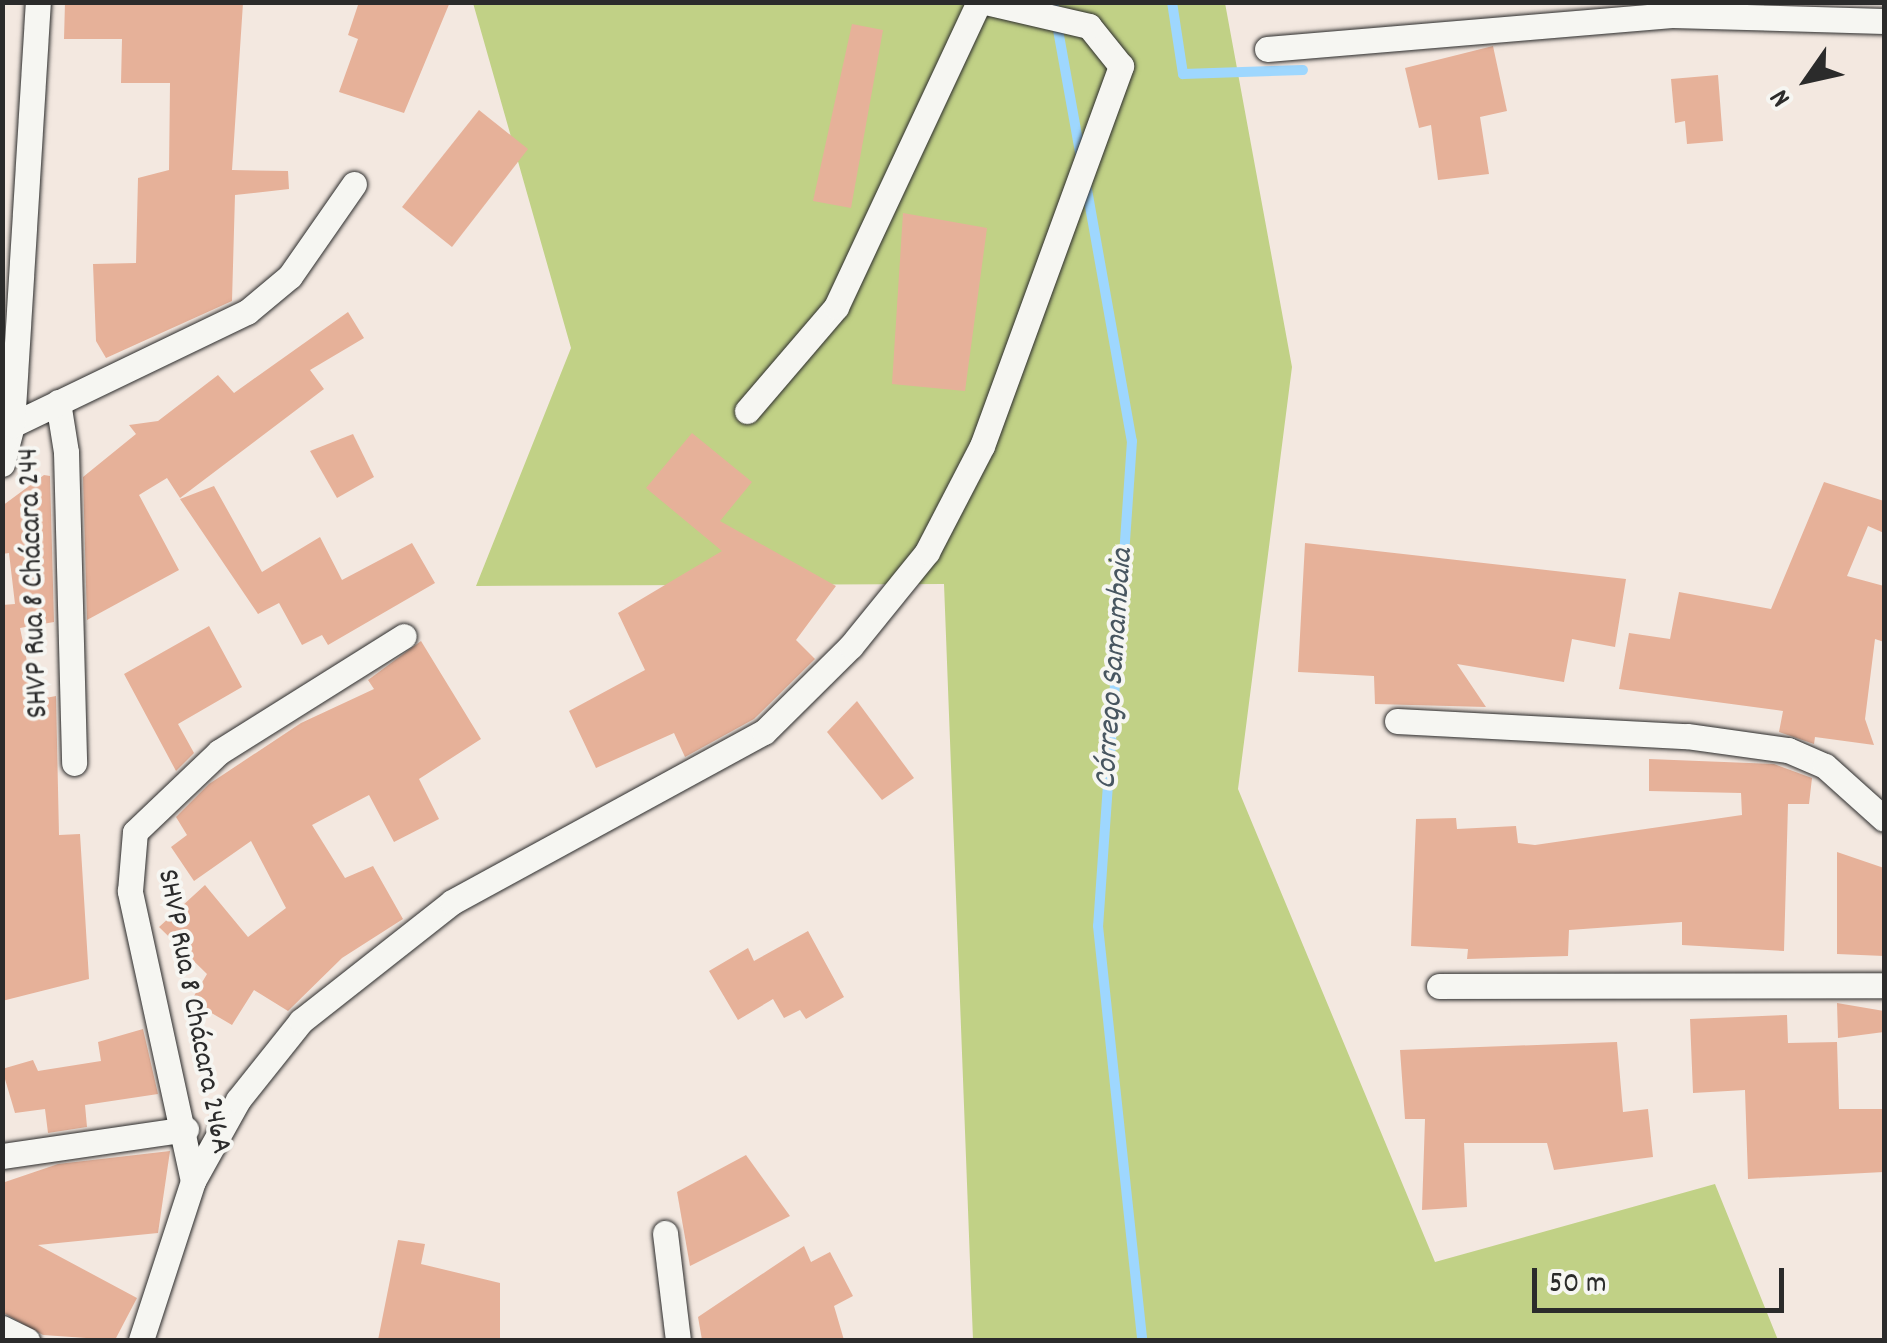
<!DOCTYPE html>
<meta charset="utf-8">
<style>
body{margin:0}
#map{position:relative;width:1887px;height:1343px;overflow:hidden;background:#f3e8e0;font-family:Dekko,sans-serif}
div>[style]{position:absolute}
.green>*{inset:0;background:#c1d186}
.stream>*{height:10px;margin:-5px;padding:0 5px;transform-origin:5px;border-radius:5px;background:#9ed7fe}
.building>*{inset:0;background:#e6b199}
.roads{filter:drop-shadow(0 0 2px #2b2b2b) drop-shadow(0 0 2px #2b2b2b)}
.minor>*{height:25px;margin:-12.5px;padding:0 12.5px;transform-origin:12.5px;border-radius:12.5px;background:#f6f6f2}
span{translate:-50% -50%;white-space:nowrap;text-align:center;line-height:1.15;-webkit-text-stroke:8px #f6f6f2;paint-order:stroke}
.street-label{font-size:30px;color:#2b2b2b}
.water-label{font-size:32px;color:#485660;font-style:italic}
.frame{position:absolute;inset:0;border:5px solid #2b2b2b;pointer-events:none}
.north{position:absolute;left:1757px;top:30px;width:100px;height:100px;-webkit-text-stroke:8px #f6f6f2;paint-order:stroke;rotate:236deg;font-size:28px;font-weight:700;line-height:40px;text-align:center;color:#2b2b2b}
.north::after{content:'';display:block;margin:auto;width:35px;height:45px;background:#2b2b2b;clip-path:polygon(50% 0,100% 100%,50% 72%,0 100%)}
.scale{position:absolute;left:1532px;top:1268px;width:252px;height:45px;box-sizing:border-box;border:5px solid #2b2b2b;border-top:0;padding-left:12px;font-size:30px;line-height:35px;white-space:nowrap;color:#2b2b2b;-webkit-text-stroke:8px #f6f6f2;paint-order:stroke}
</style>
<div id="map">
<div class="green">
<i style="clip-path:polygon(473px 3px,1225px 3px,1292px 367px,1238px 789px,1435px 1262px,1715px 1184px,1778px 1340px,973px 1340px,944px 584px,476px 586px,571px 348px)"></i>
</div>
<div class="stream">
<i style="left:1053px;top:2px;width:158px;rotate:79.8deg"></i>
<i style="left:1172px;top:2px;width:73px;rotate:81.3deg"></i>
<i style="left:1183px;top:74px;width:120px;rotate:-1.9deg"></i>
<i style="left:1086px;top:184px;width:261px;rotate:79.9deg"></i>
<i style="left:1132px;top:441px;width:486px;rotate:94deg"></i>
<i style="left:1098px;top:926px;width:416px;rotate:83.9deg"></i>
</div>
<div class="building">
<i style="clip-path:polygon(65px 2px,243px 3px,232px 170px,288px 171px,289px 189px,235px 195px,232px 301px,106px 358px,96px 341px,93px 264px,136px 263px,138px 178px,169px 170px,170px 83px,121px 83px,122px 39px,64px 39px)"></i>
<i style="clip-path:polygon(359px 2px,450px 2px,404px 113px,339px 92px,358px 39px,348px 35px)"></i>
<i style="clip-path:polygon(852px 24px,883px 30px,851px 208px,813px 201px)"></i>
<i style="clip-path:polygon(1493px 46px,1507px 111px,1480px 117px,1489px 174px,1438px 180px,1431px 125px,1419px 128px,1405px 68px)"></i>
<i style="clip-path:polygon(1718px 75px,1723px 141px,1687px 144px,1685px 121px,1675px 123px,1671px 79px)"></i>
<i style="clip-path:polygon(479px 110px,528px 149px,452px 247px,402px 207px)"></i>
<i style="clip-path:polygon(903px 213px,987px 228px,965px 391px,892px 384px)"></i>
<i style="clip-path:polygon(348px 312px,364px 338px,310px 370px,324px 389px,180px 498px,167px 478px,139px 495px,179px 570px,87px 620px,83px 477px,136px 434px,129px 425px,158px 421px,218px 375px,234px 393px)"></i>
<i style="clip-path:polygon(692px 433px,752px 482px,720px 521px,836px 586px,796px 640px,815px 659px,754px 719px,685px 757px,674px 733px,596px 768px,569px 711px,645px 670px,618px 613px,722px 551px,646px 488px)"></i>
<i style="clip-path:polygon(353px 434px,374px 477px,337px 498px,310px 451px)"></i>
<i style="clip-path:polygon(44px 475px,50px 476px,54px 622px,20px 628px,35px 700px,56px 696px,59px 835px,80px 834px,89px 979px,2px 1001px,2px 605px,15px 604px,9px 553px,2px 554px,2px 506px)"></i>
<i style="clip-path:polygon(1824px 482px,1884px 501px,1884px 533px,1868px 526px,1847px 576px,1884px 586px,1884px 642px,1875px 639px,1865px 719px,1874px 745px,1815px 737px,1814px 744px,1779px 732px,1783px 711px,1619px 689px,1629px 633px,1670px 639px,1679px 592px,1771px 609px)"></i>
<i style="clip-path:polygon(214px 486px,262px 572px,320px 537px,342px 580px,412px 543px,435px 583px,328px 645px,322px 635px,302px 645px,279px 603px,258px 614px,180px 499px)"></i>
<i style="clip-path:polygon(1305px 543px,1626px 579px,1615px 647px,1572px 639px,1564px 682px,1457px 664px,1486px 707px,1375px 704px,1374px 676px,1298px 672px)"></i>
<i style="clip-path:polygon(209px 626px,242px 687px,178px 724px,194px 753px,176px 771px,124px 674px)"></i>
<i style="clip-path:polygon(421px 641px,481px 739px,419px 779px,439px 819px,394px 842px,369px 795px,312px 825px,345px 878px,373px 866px,403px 919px,342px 958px,288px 1011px,254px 990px,232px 1025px,191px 1001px,207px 974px,159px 927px,205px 885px,248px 937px,286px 908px,251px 841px,194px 881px,171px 847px,187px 835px,176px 817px,209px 784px,301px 723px,374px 689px,368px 680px)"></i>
<i style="clip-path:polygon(857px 701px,914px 778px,882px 800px,827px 732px)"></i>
<i style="clip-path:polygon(1649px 759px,1774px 764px,1812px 778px,1809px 804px,1788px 804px,1784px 951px,1682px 945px,1682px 922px,1569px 930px,1568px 956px,1467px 959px,1468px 949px,1411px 946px,1416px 819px,1456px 818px,1457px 829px,1516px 826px,1518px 843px,1535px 845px,1742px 815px,1741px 793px,1649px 791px)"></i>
<i style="clip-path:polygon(1837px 852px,1884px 868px,1884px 956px,1837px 954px)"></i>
<i style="clip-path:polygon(808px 931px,844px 997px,806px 1019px,800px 1010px,784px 1018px,773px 999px,738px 1020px,709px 971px,748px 948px,754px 961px)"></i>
<i style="clip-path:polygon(1837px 1003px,1884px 1011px,1884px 1032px,1838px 1038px)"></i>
<i style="clip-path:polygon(1787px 1015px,1788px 1043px,1837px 1042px,1839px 1109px,1884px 1109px,1884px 1172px,1748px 1179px,1745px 1090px,1693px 1093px,1690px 1019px)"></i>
<i style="clip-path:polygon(143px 1029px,158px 1094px,85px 1105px,87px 1127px,48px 1133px,45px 1109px,15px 1113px,2px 1069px,33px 1060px,38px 1071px,101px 1061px,98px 1042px)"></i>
<i style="clip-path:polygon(1617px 1042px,1623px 1112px,1648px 1109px,1653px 1157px,1554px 1170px,1547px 1143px,1464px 1143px,1467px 1207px,1422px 1210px,1425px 1119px,1405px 1119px,1400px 1050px)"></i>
<i style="clip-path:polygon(170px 1151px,158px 1233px,38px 1245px,137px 1298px,115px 1340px,43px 1335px,2px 1312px,2px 1183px,58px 1164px)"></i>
<i style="clip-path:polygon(746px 1155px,790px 1216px,690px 1266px,677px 1192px)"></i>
<i style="clip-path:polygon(398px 1240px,425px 1244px,421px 1264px,500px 1283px,500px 1340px,378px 1340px)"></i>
<i style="clip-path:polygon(804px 1246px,811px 1262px,830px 1252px,853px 1296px,834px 1306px,844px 1340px,702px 1340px,698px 1317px)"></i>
</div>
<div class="roads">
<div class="minor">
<i style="left:1267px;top:49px;width:406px;rotate:-4.8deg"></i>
<i style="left:1672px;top:15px;width:212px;rotate:1.6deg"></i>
<i style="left:58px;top:402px;width:51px;rotate:80.9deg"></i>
<i style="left:66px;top:452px;width:311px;rotate:88.5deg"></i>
<i style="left:747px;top:411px;width:137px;rotate:-49.4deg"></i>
<i style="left:836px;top:307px;width:337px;rotate:-64.9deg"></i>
<i style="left:12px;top:425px;width:261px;rotate:-25.7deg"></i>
<i style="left:247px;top:312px;width:56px;rotate:-39.9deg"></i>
<i style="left:290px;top:276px;width:112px;rotate:-55.2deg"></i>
<i style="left:2px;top:464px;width:40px;rotate:-75.6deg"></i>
<i style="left:12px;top:425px;width:424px;rotate:-86.5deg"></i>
<i style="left:1397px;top:721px;width:290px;rotate:3deg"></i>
<i style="left:1687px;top:736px;width:102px;rotate:7.9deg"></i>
<i style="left:1788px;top:750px;width:40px;rotate:23.4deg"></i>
<i style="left:1825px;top:766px;width:79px;rotate:41.9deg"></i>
<i style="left:1439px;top:986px;width:445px;rotate:-0.1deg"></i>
<i style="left:2px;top:1156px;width:186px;rotate:-8.3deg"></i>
<i style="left:193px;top:1181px;width:297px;rotate:-102.3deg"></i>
<i style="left:130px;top:891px;width:59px;rotate:-85.2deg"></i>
<i style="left:135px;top:832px;width:116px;rotate:-43.6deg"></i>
<i style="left:219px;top:752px;width:218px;rotate:-32.1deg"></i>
<i style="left:665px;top:1233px;width:108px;rotate:83.1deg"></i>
<i style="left:2px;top:1328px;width:28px;rotate:26deg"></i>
<i style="left:141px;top:1340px;width:167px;rotate:-71.9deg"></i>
<i style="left:193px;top:1181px;width:93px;rotate:-60.9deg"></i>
<i style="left:238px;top:1100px;width:101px;rotate:-51.4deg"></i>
<i style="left:301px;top:1021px;width:192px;rotate:-38.2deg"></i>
<i style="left:452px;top:902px;width:355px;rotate:-28.6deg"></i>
<i style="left:764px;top:732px;width:122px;rotate:-44.7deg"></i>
<i style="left:851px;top:646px;width:121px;rotate:-51deg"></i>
<i style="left:927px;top:552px;width:119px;rotate:-62.6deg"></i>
<i style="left:982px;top:446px;width:405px;rotate:-69.9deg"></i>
<i style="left:1121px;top:66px;width:51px;rotate:-128.7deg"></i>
<i style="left:1089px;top:26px;width:107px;rotate:-167deg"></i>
</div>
</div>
<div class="street-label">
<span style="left:36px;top:583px;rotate:-92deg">SHVP Rua 8 Chácara 244</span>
<span style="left:192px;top:1012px;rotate:79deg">SHVP Rua 8 Chácara 246A</span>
</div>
<div class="water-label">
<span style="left:1116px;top:669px;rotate:-86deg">Córrego Samambaia</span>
</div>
<div class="frame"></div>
<div class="north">N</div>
<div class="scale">50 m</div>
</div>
